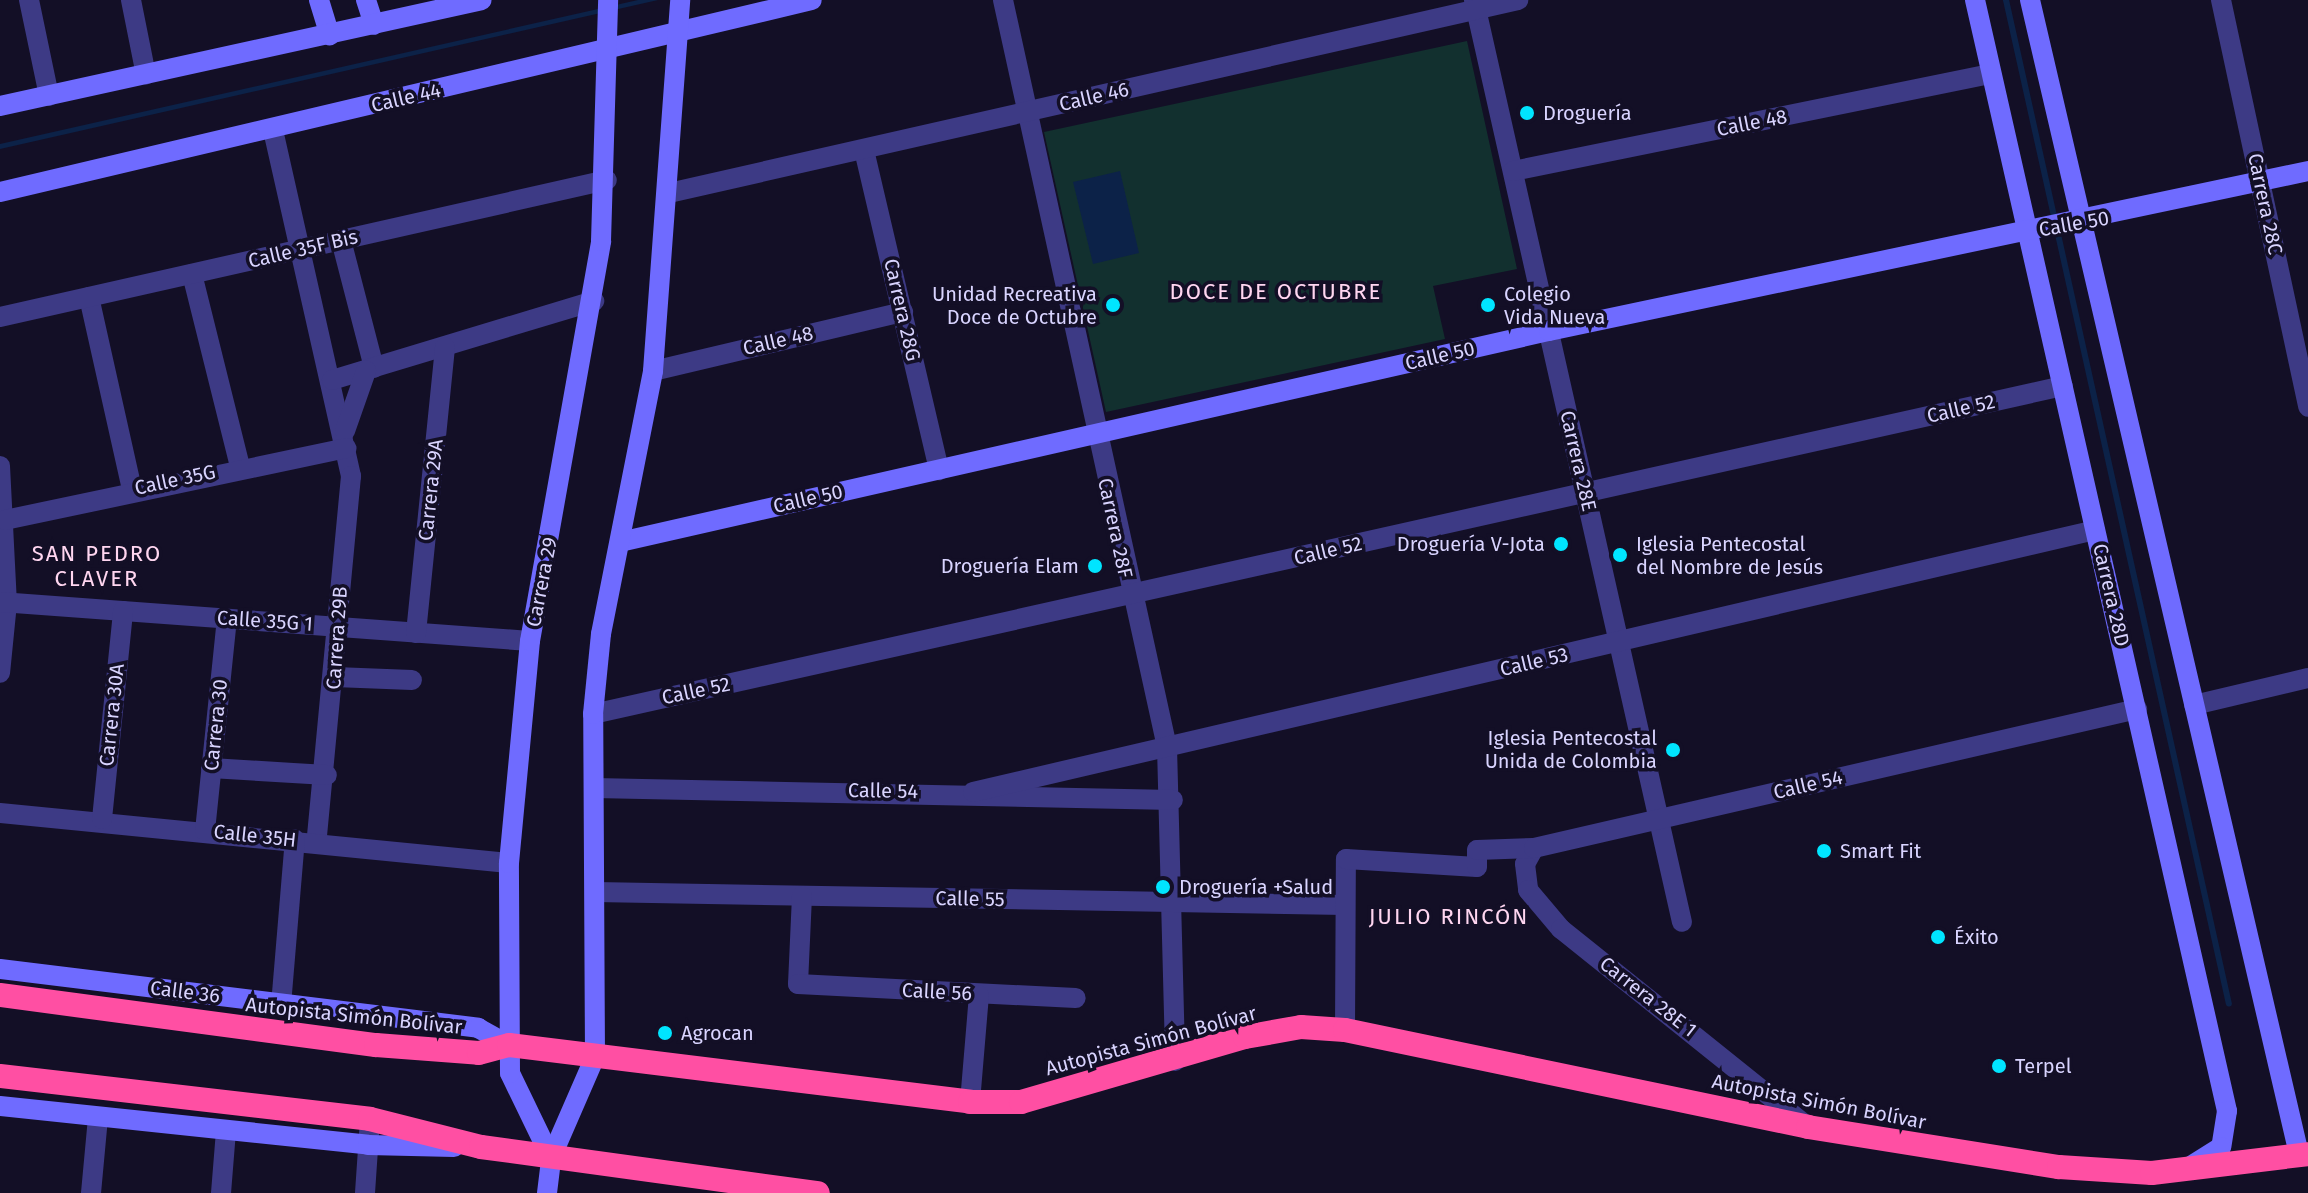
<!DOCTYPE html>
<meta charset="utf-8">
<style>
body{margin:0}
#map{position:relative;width:2308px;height:1193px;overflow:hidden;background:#130f26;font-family:"Fira Sans",sans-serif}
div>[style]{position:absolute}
.green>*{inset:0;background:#12302f}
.water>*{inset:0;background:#0c2248}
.stream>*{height:6px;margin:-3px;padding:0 3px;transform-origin:3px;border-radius:3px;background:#0c2248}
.street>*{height:20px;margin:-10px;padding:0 10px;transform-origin:10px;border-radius:10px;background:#3d3a85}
.secondary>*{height:20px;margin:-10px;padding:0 10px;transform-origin:10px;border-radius:10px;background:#6f6bff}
.highway>*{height:24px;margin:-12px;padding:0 12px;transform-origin:12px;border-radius:12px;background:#ff4fa3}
.dots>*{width:22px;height:22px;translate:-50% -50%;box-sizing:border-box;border:4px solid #130f26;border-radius:50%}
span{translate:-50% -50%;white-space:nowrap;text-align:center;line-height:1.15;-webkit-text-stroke:7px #130f26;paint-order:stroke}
.street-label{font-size:20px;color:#d9d4ff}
.poi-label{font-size:20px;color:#d9d4ff}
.left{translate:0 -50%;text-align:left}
.right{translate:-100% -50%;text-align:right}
.neighbourhood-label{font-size:22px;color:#ffd6f0;letter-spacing:2px}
</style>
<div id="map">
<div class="green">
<i style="clip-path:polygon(1467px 41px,1517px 269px,1433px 286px,1445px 339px,1106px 412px,1044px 132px)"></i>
</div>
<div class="water">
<i style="clip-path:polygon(638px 0,658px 0,0 149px,0 144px)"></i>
<i style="clip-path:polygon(1120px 171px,1139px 253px,1093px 264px,1073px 182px)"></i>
</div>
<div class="stream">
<i style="left:2006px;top:0;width:1028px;rotate:77.48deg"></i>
</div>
<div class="street">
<i style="left:29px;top:0;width:98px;rotate:78.2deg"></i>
<i style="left:131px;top:0;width:76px;rotate:78.7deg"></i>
<i style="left:1003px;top:0;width:765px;rotate:77.62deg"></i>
<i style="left:1167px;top:747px;width:314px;rotate:88.5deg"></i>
<i style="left:1474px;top:0;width:945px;rotate:77.29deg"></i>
<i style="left:2221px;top:0;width:416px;rotate:77.9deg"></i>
<i style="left:273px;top:130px;width:355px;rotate:77.3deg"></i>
<i style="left:351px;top:476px;width:369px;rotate:95.4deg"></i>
<i style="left:864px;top:150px;width:329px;rotate:76.8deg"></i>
<i style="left:1513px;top:171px;width:488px;rotate:-11.5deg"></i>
<i style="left:669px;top:193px;width:871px;rotate:-12.81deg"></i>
<i style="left:341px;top:240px;width:132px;rotate:75.5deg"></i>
<i style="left:192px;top:274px;width:198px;rotate:76deg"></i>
<i style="left:89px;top:297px;width:197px;rotate:77.4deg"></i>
<i style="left:0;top:317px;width:622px;rotate:-12.72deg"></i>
<i style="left:653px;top:371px;width:257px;rotate:-13.3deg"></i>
<i style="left:332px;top:380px;width:274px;rotate:-16.8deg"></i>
<i style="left:345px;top:431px;width:64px;rotate:-70.7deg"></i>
<i style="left:0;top:466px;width:137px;rotate:87.1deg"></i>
<i style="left:7px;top:603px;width:70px;rotate:95.7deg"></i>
<i style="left:5px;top:520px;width:349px;rotate:-11.9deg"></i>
<i style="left:0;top:602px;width:531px;rotate:4.21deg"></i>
<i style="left:416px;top:633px;width:287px;rotate:-84.2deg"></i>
<i style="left:335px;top:677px;width:77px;rotate:2.2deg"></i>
<i style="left:2194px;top:705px;width:117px;rotate:-13.3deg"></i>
<i style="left:593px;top:714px;width:1506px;rotate:-12.58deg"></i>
<i style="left:211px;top:768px;width:116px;rotate:3.5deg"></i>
<i style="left:594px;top:788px;width:579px;rotate:1.19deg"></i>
<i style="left:973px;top:792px;width:1152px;rotate:-13.14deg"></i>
<i style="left:0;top:813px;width:511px;rotate:5.61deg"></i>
<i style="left:102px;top:819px;width:209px;rotate:-84.2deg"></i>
<i style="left:205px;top:831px;width:213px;rotate:-84.1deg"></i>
<i style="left:1534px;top:848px;width:18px;rotate:119deg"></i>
<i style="left:1525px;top:864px;width:26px;rotate:83deg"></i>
<i style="left:1528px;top:890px;width:51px;rotate:49.8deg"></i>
<i style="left:1561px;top:929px;width:317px;rotate:38.7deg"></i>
<i style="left:595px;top:892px;width:750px;rotate:0.99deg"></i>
<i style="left:802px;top:896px;width:88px;rotate:92.6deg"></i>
<i style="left:798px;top:984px;width:278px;rotate:2.9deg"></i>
<i style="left:281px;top:1005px;width:166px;rotate:-85.2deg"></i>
<i style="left:1345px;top:1030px;width:171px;rotate:-89.7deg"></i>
<i style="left:1346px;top:859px;width:131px;rotate:3.5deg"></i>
<i style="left:1477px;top:867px;width:17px;rotate:-90deg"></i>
<i style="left:1477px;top:850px;width:57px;rotate:-2deg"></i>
<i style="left:1534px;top:848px;width:619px;rotate:-12.98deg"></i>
<i style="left:970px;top:1102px;width:107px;rotate:-85.2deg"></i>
<i style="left:91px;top:1193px;width:76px;rotate:-84.7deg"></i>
<i style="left:221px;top:1193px;width:62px;rotate:-85.4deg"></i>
<i style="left:365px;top:1193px;width:74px;rotate:-86.1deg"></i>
</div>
<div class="secondary">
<i style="left:319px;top:0;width:37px;rotate:73deg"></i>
<i style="left:366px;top:0;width:26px;rotate:72deg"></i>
<i style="left:1975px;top:0;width:1139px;rotate:77.22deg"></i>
<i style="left:2227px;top:1111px;width:36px;rotate:99deg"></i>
<i style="left:2221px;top:1147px;width:39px;rotate:148deg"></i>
<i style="left:2030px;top:0;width:1185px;rotate:76.88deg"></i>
<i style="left:0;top:106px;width:493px;rotate:-12.4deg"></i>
<i style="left:0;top:192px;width:834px;rotate:-13.3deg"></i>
<i style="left:620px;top:542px;width:953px;rotate:-12.8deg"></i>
<i style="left:1549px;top:331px;width:776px;rotate:-11.9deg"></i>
<i style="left:0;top:969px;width:482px;rotate:7deg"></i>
<i style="left:478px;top:1028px;width:35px;rotate:29deg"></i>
<i style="left:0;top:1106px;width:370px;rotate:6deg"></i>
<i style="left:368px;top:1145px;width:86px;rotate:1.3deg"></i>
<i style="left:551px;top:1158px;width:94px;rotate:-115.8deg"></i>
<i style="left:510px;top:1073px;width:210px;rotate:-90.3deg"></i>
<i style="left:509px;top:863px;width:223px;rotate:-84.6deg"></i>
<i style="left:530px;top:641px;width:406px;rotate:-79.9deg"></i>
<i style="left:601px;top:241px;width:241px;rotate:-88.3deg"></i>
<i style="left:547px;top:1193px;width:35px;rotate:-83deg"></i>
<i style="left:551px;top:1158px;width:110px;rotate:-66.5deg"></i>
<i style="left:595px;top:1057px;width:343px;rotate:-90.3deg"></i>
<i style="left:593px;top:714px;width:80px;rotate:-84.3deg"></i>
<i style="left:601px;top:634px;width:268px;rotate:-78.8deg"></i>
<i style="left:653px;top:371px;width:372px;rotate:-85.8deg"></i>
</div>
<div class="highway">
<i style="left:0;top:995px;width:379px;rotate:7.6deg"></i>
<i style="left:376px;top:1045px;width:103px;rotate:4.4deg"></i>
<i style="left:479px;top:1053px;width:31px;rotate:-15deg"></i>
<i style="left:509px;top:1045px;width:465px;rotate:7deg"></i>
<i style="left:970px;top:1102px;width:51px"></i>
<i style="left:1021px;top:1102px;width:233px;rotate:-16.2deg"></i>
<i style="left:1245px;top:1037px;width:57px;rotate:-10.1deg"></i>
<i style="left:1301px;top:1027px;width:44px;rotate:3.9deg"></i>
<i style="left:1345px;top:1030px;width:473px;rotate:11.8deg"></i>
<i style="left:1808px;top:1127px;width:254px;rotate:9.1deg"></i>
<i style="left:2059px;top:1167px;width:93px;rotate:3.7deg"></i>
<i style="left:2152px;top:1173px;width:157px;rotate:-6.9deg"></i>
<i style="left:0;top:1076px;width:372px;rotate:6.6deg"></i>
<i style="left:370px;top:1119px;width:114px;rotate:14.2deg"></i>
<i style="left:481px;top:1147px;width:340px;rotate:7.8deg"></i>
</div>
<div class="dots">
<i style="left:1527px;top:113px;background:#00e5ff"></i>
<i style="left:1113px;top:305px;background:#00e5ff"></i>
<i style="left:1488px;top:305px;background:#00e5ff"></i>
<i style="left:1561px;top:544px;background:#00e5ff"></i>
<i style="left:1620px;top:555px;background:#00e5ff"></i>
<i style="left:1095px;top:566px;background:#00e5ff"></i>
<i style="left:1673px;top:750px;background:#00e5ff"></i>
<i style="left:1824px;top:851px;background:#00e5ff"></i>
<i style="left:1163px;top:887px;background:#00e5ff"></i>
<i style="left:1938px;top:937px;background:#00e5ff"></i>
<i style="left:665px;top:1033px;background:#00e5ff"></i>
<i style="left:1999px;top:1066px;background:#00e5ff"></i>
</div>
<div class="street-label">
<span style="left:1094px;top:97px;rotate:-13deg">Calle 46</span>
<span style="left:406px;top:98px;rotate:-13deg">Calle 44</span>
<span style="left:1752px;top:123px;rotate:-11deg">Calle 48</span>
<span style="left:2265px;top:204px;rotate:78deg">Carrera 28C</span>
<span style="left:2074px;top:224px;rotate:-10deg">Calle 50</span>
<span style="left:303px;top:249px;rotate:-13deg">Calle 35F Bis</span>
<span style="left:902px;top:310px;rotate:77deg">Carrera 28G</span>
<span style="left:778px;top:341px;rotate:-13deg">Calle 48</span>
<span style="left:1440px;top:356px;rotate:-13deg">Calle 50</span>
<span style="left:1961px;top:409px;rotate:-13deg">Calle 52</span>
<span style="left:1578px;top:461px;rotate:77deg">Carrera 28E</span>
<span style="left:175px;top:480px;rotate:-12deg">Calle 35G</span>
<span style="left:431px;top:490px;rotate:-84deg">Carrera 29A</span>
<span style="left:808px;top:499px;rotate:-13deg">Calle 50</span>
<span style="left:1115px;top:528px;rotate:78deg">Carrera 28F</span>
<span style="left:1328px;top:551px;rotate:-13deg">Calle 52</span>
<span style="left:542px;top:582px;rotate:-79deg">Carrera 29</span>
<span style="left:2111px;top:595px;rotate:77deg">Carrera 28D</span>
<span style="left:265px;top:621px;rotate:4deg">Calle 35G 1</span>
<span style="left:337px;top:638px;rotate:-86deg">Carrera 29B</span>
<span style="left:1534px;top:662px;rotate:-13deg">Calle 53</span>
<span style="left:696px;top:691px;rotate:-12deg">Calle 52</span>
<span style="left:112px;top:715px;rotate:-84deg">Carrera 30A</span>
<span style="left:216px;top:725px;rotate:-84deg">Carrera 30</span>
<span style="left:1808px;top:785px;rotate:-13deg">Calle 54</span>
<span style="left:883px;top:791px;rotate:1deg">Calle 54</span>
<span style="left:255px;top:836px;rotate:6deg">Calle 35H</span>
<span style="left:970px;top:899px;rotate:1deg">Calle 55</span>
<span style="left:185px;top:992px;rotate:7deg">Calle 36</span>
<span style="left:937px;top:992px;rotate:3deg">Calle 56</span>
<span style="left:1648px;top:997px;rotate:38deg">Carrera 28E 1</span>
<span style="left:354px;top:1016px;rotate:6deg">Autopista Simón Bolívar</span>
<span style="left:1151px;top:1041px;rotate:-15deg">Autopista Simón Bolívar</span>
<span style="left:1819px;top:1102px;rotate:11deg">Autopista Simón Bolívar</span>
</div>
<div class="poi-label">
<span class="left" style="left:1543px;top:113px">Droguería</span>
<span class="right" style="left:1097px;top:306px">Unidad Recreativa<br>Doce de Octubre</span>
<span class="left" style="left:1504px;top:306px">Colegio<br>Vida Nueva</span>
<span class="right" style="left:1545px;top:544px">Droguería V-Jota</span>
<span class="left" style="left:1636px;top:556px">Iglesia Pentecostal<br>del Nombre de Jesús</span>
<span class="right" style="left:1079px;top:566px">Droguería Elam</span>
<span class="right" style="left:1657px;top:750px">Iglesia Pentecostal<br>Unida de Colombia</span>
<span class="left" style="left:1840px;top:851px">Smart Fit</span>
<span class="left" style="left:1179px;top:887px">Droguería +Salud</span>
<span class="left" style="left:1954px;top:937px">Éxito</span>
<span class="left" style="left:681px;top:1033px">Agrocan</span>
<span class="left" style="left:2015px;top:1066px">Terpel</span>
</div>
<div class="neighbourhood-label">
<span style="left:1276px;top:292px">DOCE DE OCTUBRE</span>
<span style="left:97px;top:566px">SAN PEDRO<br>CLAVER</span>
<span style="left:1449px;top:917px">JULIO RINCÓN</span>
</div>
</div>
